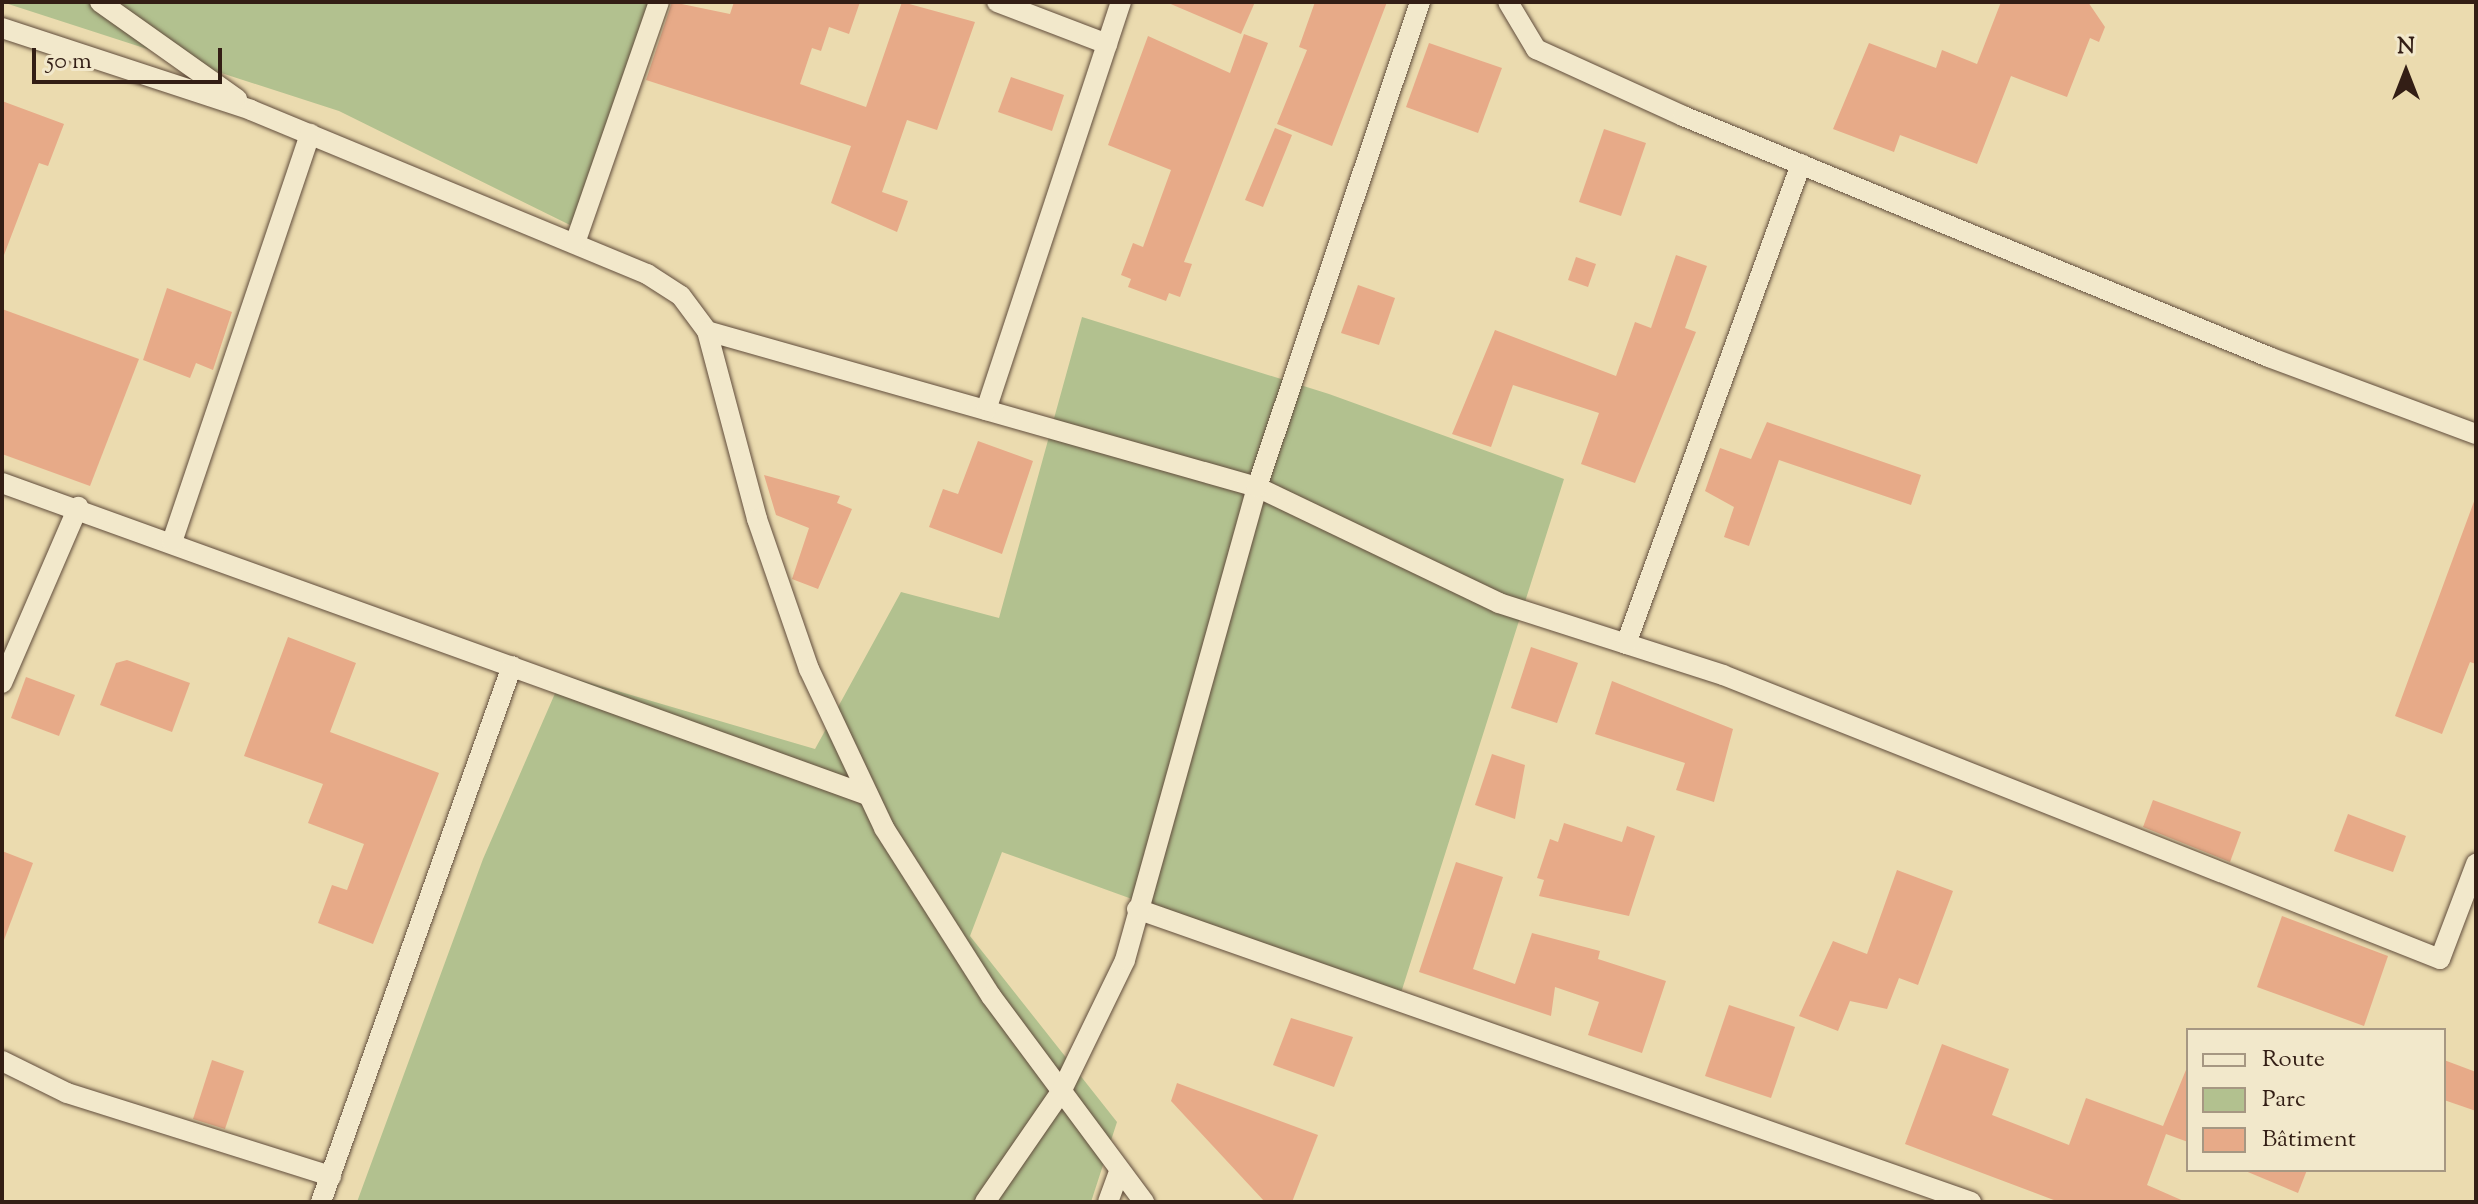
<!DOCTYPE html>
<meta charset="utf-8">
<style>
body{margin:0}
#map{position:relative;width:2478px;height:1204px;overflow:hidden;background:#ebdbaf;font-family:"Sorts Mill Goudy",serif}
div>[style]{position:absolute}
.green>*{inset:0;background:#b2c18f}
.building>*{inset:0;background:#e7aa88}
.roads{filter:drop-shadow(0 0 2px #614d3c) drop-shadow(0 0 2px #614d3c)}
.minor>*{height:20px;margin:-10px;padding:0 10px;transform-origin:10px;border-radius:10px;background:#f2e8cb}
span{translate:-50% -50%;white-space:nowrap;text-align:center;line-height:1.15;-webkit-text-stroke:6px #f2e8cb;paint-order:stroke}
.frame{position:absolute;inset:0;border:4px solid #331e15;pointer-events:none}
.legend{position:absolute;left:2186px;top:1028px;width:260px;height:144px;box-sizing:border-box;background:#f2e8cb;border:2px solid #a69782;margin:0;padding:10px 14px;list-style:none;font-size:24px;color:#331e15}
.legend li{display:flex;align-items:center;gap:16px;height:40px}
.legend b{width:40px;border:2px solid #a69782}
.north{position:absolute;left:2366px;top:32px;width:80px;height:80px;-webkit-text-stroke:6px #f2e8cb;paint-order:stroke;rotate:0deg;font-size:22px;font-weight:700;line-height:32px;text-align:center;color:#331e15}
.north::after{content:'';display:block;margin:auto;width:28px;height:36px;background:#331e15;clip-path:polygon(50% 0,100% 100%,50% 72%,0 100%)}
.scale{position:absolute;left:32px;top:48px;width:190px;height:36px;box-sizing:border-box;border:4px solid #331e15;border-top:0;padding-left:10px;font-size:24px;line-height:28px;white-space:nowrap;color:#331e15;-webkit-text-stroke:6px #f2e8cb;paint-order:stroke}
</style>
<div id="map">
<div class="green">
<i style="clip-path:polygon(2px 2px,650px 2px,572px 226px,339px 111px)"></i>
<i style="clip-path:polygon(1082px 317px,1329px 394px,1564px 479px,1400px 996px,1002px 852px,970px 936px,1117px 1122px,1091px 1202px,357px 1202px,483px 859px,563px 675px,815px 749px,901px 592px,999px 618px)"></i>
</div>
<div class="building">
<i style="clip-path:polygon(672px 2px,730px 14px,734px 2px,860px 2px,849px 34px,829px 27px,821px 51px,812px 48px,800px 84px,866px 107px,902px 2px,975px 22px,937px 130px,907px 120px,882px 192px,908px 201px,897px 232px,831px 203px,851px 146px,646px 80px)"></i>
<i style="clip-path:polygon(1166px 2px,1255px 2px,1241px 34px)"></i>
<i style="clip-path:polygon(1315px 2px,1387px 2px,1332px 146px,1277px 124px,1307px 50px,1299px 47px)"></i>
<i style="clip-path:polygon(2001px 2px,2088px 2px,2105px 27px,2099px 42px,2090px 38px,2067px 97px,2011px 76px,1977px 164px,1900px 135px,1894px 152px,1833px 129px,1869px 43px,1936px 68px,1942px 50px,1977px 64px)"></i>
<i style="clip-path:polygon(1244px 34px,1268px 43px,1184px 262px,1192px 264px,1180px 297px,1169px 293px,1166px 301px,1128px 287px,1131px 279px,1121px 275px,1133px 243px,1143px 247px,1171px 170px,1108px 145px,1148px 36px,1230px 73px)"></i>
<i style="clip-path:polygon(1429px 43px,1502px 68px,1478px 133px,1406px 107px)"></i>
<i style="clip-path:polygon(1011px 77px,1064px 95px,1052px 131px,998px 112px)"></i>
<i style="clip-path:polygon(2px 101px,64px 124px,48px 166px,39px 163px,4px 255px)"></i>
<i style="clip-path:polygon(1275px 128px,1292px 135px,1263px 207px,1245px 200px)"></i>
<i style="clip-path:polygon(1604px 129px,1646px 143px,1621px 216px,1579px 202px)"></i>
<i style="clip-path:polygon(1676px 255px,1707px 266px,1685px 328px,1696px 332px,1635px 483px,1581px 464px,1599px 413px,1513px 385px,1491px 447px,1452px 434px,1495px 330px,1616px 376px,1635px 322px,1651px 328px)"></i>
<i style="clip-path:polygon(1576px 257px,1596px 264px,1588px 287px,1568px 280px)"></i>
<i style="clip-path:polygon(1358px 285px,1395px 298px,1379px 345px,1341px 333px)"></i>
<i style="clip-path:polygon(167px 288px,232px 312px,213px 370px,196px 363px,190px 378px,143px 360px)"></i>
<i style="clip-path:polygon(2px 309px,139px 359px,90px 486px,2px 454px)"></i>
<i style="clip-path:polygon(1767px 422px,1921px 475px,1911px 505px,1779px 460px,1749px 546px,1724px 537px,1734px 507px,1705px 491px,1720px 448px,1751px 459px)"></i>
<i style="clip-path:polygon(978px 441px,1033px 461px,1002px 554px,929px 527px,943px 489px,958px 494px)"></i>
<i style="clip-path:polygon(764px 475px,840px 496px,837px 503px,852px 509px,818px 589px,792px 579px,809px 528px,776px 515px)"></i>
<i style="clip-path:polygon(2476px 496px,2476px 664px,2470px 662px,2442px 734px,2395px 716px)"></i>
<i style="clip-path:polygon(288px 637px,356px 663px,330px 732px,439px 773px,373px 944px,318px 923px,332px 885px,347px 890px,364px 844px,308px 823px,323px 784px,244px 756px)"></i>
<i style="clip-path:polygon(1531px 647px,1578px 663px,1557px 723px,1511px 708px)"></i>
<i style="clip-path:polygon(127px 660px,190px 683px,172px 732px,100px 705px,116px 663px)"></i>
<i style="clip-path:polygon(26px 677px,75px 695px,59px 736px,11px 718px)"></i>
<i style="clip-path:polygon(1612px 681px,1733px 729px,1714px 802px,1676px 790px,1685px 763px,1595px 734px)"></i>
<i style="clip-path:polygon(1492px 754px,1525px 765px,1515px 819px,1475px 805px)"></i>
<i style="clip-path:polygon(2153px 800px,2241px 832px,2230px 862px,2143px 827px)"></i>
<i style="clip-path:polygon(2348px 814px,2406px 836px,2393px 872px,2334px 851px)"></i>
<i style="clip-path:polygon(1564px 823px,1622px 842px,1627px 826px,1655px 836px,1629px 916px,1539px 896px,1544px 880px,1537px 878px,1550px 839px,1558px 842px)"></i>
<i style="clip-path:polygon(2px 851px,33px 863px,4px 940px,2px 939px)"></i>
<i style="clip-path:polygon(1456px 862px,1503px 877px,1473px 969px,1515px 984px,1532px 933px,1600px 951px,1598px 959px,1666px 981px,1642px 1053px,1588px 1035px,1599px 1002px,1555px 987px,1551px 1016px,1419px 972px)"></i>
<i style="clip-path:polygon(1897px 870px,1953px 891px,1918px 985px,1899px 978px,1887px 1009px,1850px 1001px,1838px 1031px,1799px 1016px,1833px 941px,1867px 954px)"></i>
<i style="clip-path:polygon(2282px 916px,2388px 956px,2364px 1026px,2257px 987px)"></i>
<i style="clip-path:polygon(1729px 1005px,1795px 1027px,1771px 1098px,1705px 1076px)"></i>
<i style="clip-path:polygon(1291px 1018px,1353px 1037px,1334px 1087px,1273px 1065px)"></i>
<i style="clip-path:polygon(1942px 1044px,2009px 1069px,1992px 1115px,2069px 1145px,2086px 1098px,2163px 1126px,2188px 1065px,2188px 1142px,2166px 1134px,2147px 1185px,2186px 1202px,2059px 1202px,1905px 1144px)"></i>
<i style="clip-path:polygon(212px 1060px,244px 1071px,225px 1129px,193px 1119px)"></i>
<i style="clip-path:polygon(2444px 1060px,2476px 1072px,2476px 1111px,2444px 1100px)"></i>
<i style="clip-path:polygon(1177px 1083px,1318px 1135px,1292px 1202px,1265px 1202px,1171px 1101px)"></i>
<i style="clip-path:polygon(2243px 1170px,2307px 1170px,2298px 1193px)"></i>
</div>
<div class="roads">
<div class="minor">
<i style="left:100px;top:2px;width:168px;rotate:35.3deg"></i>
<i style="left:997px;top:2px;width:118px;rotate:20.9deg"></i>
<i style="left:1508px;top:2px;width:55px;rotate:59.2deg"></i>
<i style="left:1536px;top:49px;width:162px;rotate:24.5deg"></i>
<i style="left:1683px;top:116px;width:634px;rotate:22.36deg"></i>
<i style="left:2269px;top:357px;width:221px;rotate:20.4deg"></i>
<i style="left:2px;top:28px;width:262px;rotate:18.2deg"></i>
<i style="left:251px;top:110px;width:429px;rotate:22.5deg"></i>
<i style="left:647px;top:274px;width:40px;rotate:32.9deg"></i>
<i style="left:681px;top:296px;width:44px;rotate:53.4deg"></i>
<i style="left:707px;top:331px;width:195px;rotate:75.1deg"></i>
<i style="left:757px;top:519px;width:159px;rotate:70.9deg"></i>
<i style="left:809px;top:669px;width:176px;rotate:64.7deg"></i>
<i style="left:884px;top:828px;width:199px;rotate:57.5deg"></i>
<i style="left:991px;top:996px;width:257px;rotate:53.4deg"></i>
<i style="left:575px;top:243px;width:255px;rotate:-70.8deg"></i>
<i style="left:707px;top:331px;width:572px;rotate:15.84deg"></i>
<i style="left:1257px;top:487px;width:268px;rotate:25.6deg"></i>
<i style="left:1499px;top:603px;width:235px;rotate:17.8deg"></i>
<i style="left:1723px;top:675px;width:771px;rotate:21.61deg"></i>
<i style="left:2440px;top:959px;width:102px;rotate:-69.2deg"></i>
<i style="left:986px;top:410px;width:430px;rotate:-71.7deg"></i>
<i style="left:2px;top:483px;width:920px;rotate:19.83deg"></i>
<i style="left:172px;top:542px;width:431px;rotate:-71.3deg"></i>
<i style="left:1626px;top:644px;width:511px;rotate:-69.97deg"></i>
<i style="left:2px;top:683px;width:192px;rotate:-66.6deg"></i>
<i style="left:1137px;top:909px;width:884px;rotate:19.36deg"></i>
<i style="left:2px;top:1061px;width:72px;rotate:26.2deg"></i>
<i style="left:67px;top:1093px;width:277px;rotate:17.5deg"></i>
<i style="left:321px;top:1202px;width:569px;rotate:-70.39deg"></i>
<i style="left:985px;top:1202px;width:134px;rotate:-55.4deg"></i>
<i style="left:1061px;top:1092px;width:147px;rotate:-64.1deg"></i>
<i style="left:1125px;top:960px;width:491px;rotate:-74.4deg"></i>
<i style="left:1257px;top:487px;width:512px;rotate:-71.42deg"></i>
<i style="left:1108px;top:1202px;width:32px;rotate:-70deg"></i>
</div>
</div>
<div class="frame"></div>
<ul class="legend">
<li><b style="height:10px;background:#f2e8cb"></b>Route</li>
<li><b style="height:22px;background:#b2c18f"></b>Parc</li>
<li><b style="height:22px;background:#e7aa88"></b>Bâtiment</li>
</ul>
<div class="north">N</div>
<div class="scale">50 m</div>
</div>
